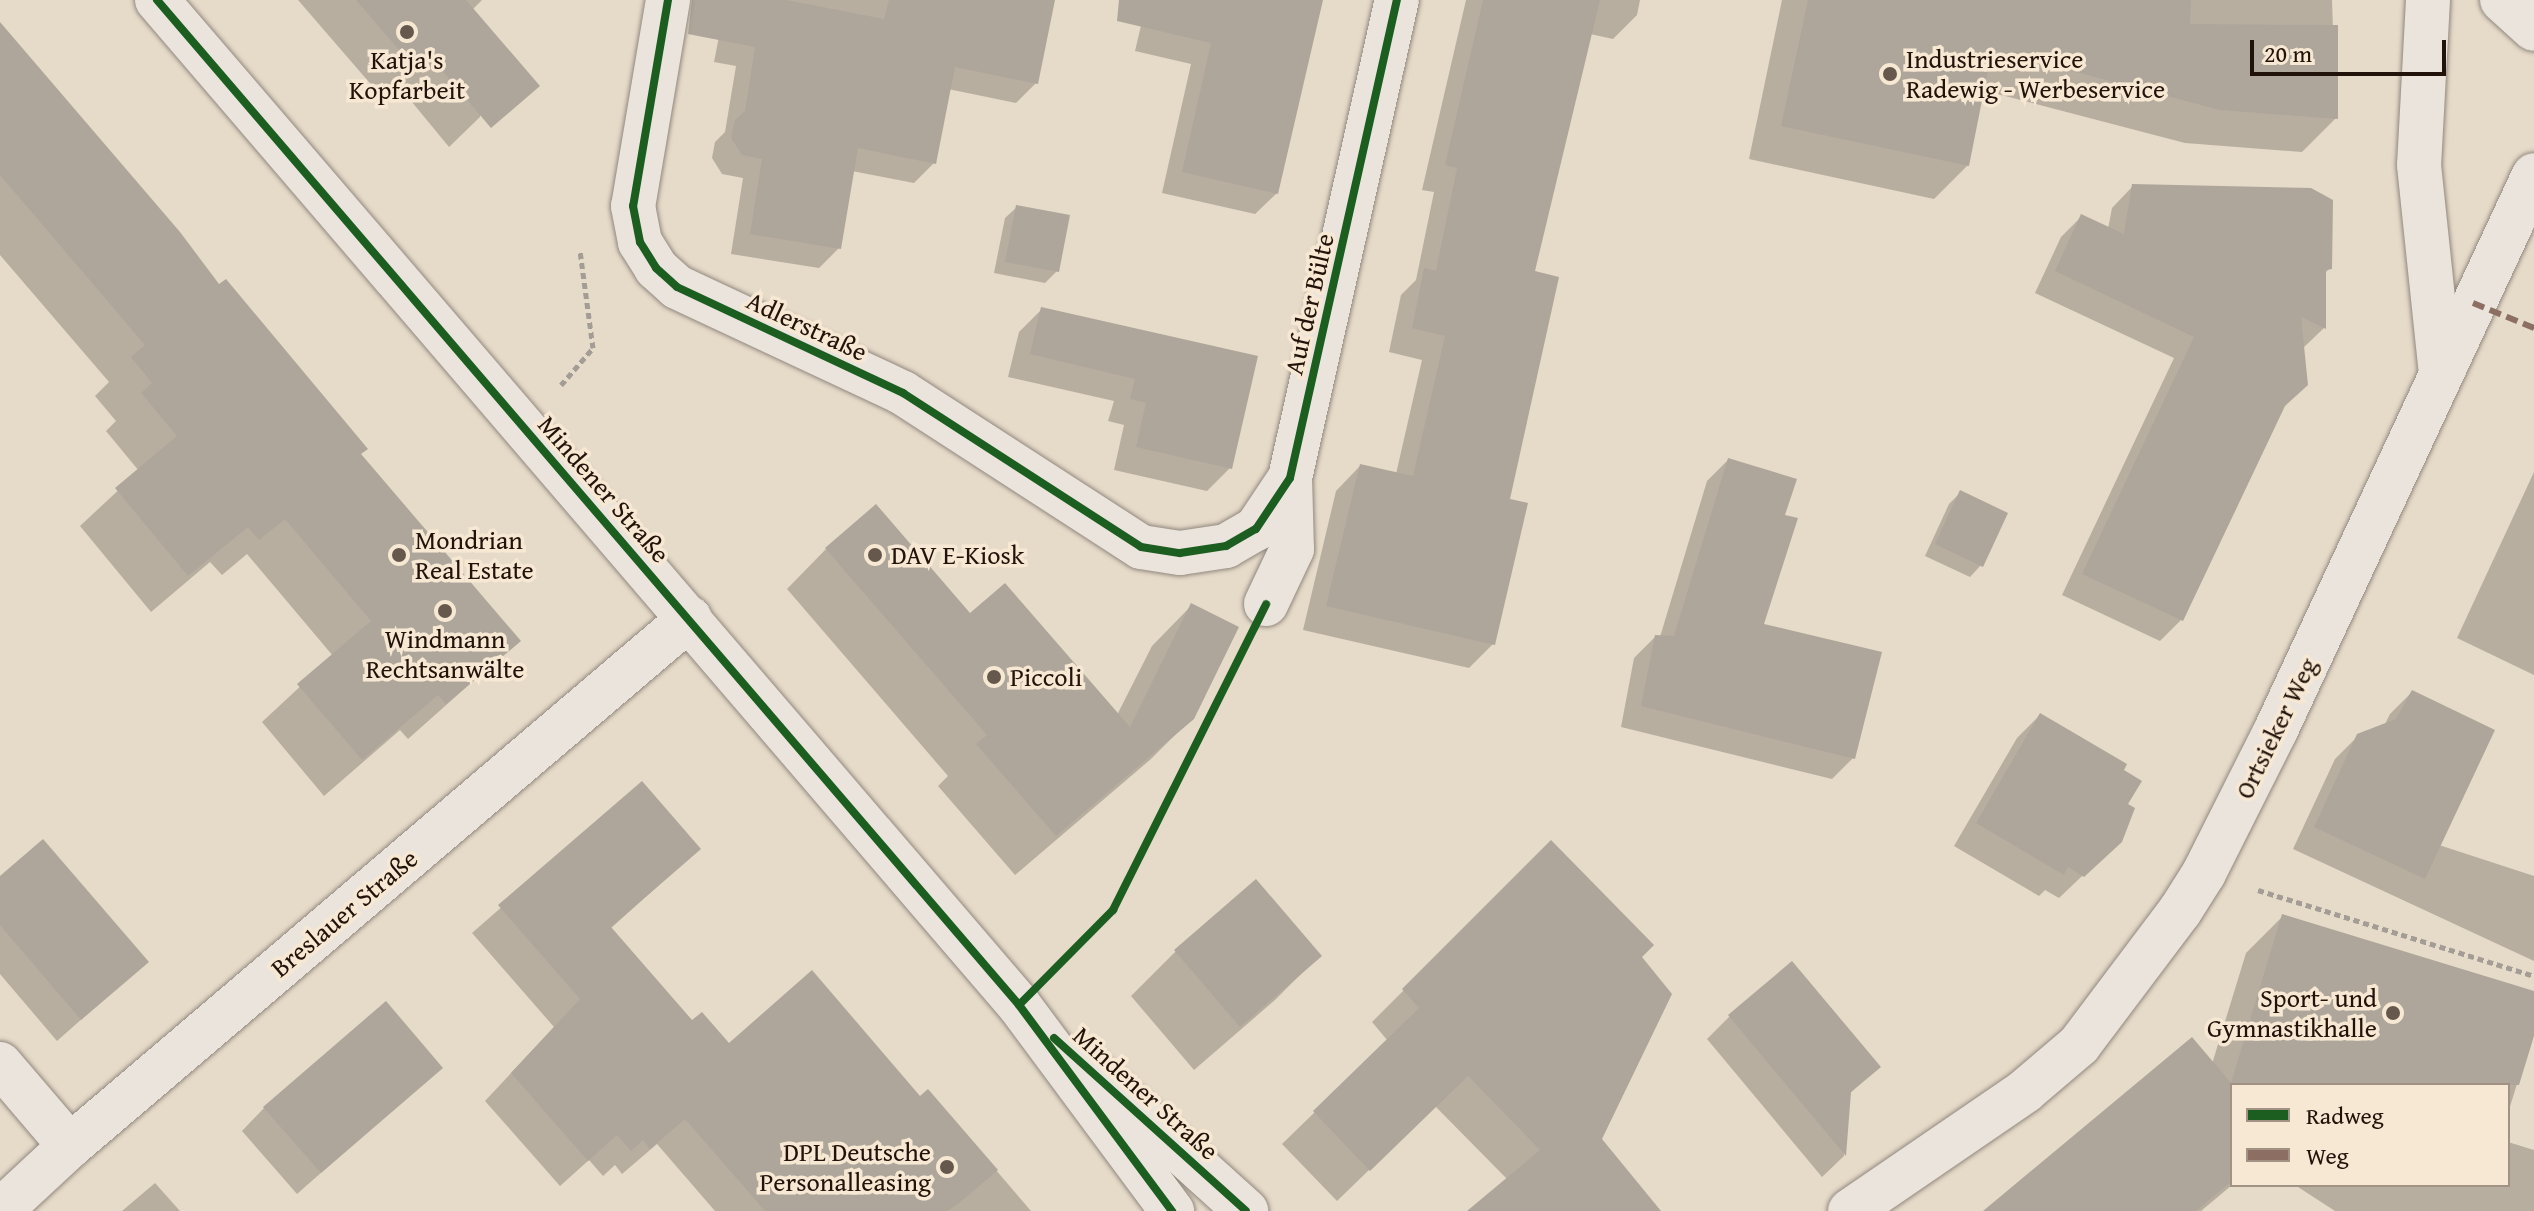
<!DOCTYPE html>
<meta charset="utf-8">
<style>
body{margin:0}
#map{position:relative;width:2534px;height:1211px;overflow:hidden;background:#e6dac9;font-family:"Gentium Book Plus",serif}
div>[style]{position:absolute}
.shadow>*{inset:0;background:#0003}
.building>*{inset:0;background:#aea69a}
.path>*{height:5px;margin-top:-2.5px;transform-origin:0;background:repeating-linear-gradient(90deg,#a39d96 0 6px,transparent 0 10px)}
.roads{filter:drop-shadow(0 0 2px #91887e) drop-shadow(0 0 2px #91887e)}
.minor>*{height:44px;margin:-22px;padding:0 22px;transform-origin:22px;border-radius:22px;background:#ebe4dc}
.quiet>*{height:6px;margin-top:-3px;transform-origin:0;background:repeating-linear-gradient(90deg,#8d6e63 0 12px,transparent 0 18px)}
.cycleway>*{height:8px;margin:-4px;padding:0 4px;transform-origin:4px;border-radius:4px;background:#1b5e20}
.dots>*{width:22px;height:22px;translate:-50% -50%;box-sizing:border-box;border:4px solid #f7e8d4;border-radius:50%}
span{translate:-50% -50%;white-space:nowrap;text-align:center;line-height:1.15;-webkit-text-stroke:7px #f7e8d4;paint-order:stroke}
.poi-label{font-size:26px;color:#21120a}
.left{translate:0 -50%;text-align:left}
.right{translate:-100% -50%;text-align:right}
.street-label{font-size:26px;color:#21120a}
.legend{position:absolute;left:2230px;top:1083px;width:280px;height:104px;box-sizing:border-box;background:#f7e8d4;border:2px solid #a19283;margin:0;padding:10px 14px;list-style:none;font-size:24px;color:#21120a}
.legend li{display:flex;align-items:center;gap:16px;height:40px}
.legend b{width:40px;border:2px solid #a19283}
.scale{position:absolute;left:2250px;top:40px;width:196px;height:36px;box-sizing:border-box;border:4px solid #21120a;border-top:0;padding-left:10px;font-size:24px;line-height:28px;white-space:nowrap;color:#21120a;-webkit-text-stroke:6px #f7e8d4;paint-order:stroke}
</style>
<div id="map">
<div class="shadow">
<i style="clip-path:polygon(298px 0,482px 0,472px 10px,494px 36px,480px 117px,449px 147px,402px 90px,387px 103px)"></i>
<i style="clip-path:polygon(726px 0,1053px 0,1036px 83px,1016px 103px,948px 89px,934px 163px,914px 183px,852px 171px,839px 248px,819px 268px,731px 254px,743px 178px,722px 174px,712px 158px,715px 142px,725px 132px,736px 66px,714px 62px)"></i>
<i style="clip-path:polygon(1147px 0,1320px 0,1277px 193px,1255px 214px,1162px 193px,1191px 64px,1135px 51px)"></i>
<i style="clip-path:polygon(1466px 0,1640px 0,1637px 15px,1613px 39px,1590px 34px,1532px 272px,1493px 644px,1469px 668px,1303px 630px,1336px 491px,1360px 466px,1396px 474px,1422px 360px,1389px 352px,1401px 295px,1416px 280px,1434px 192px,1422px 190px)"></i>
<i style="clip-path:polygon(1782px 0,2332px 0,2336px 118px,2302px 152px,2185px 143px,1982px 90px,1968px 165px,1934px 199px,1749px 159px)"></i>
<i style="clip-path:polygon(0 26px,518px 641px,408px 739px,400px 730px,324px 796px,262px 722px,333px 656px,247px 554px,222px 575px,210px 562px,151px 612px,80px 526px,139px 471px,106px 431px,116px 421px,95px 396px,109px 382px,0 255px)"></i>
<i style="clip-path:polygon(2133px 186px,2330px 268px,2324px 274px,2324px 328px,2302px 349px,2282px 408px,2181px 620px,2160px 641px,2062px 595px,2174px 358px,2035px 293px,2061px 237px,2082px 216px,2108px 229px,2112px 208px)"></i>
<i style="clip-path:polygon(1017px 207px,1057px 271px,1045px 283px,994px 273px,1005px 218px)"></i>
<i style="clip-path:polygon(1041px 310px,1256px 358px,1230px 468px,1207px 491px,1114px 470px,1124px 425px,1108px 421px,1114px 401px,1008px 377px,1019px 332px)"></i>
<i style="clip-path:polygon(1728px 460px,1783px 516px,1761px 625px,1853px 758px,1832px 779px,1621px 727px,1634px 658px,1655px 637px,1660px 637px,1707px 481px)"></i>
<i style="clip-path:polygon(2534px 472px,2534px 675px,2457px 638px)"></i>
<i style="clip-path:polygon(1960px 493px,1981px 565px,1970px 577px,1925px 556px,1949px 504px)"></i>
<i style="clip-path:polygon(826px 549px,969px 616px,1117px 715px,1152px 646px,1191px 606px,1192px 718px,1151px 759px,1015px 875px,938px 786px,948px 776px,787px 589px)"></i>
<i style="clip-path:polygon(2412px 692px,2439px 845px,2534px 876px,2534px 961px,2293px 849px,2335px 759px,2358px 736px,2384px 726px,2390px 714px)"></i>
<i style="clip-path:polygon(2040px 715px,2121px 771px,2101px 858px,2059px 898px,2045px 890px,2039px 896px,1954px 846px,2017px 738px)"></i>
<i style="clip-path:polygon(642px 784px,699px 849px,610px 929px,691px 1023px,728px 1046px,920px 1098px,928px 1091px,1031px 1211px,715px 1211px,657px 1144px,622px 1174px,615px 1165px,603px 1176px,589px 1160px,560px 1186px,485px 1101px,554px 1027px,472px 933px)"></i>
<i style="clip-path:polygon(1551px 843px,1639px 957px,1599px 1140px,1659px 1211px,1470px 1211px,1508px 1180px,1435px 1106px,1337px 1201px,1282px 1144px,1388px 1041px,1372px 1022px)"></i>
<i style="clip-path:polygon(0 879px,146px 962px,57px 1041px,0 974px)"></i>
<i style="clip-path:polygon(2283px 916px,2534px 993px,2534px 1029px,2508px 1113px,2508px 1085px,2232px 1085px,2232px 1185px,2201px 1211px,1986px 1211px,2212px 1064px,2246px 953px)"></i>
<i style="clip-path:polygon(1176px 951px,1319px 956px,1275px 1000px,1194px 1070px,1131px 996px)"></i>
<i style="clip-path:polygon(1730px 1016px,1878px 1067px,1848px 1095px,1844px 1156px,1822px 1177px,1707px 1039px)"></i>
<i style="clip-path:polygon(440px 1068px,297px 1194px,242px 1131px,264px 1108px)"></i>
<i style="clip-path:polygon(2508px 1142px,2534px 1150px,2534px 1211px,2335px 1211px,2295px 1185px,2508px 1185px)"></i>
<i style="clip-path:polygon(155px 1183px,180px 1211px,122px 1211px)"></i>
</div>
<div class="building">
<i style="clip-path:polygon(356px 0,466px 0,540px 86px,491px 128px,434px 61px,419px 73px)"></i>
<i style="clip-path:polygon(692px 0,786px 0,884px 19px,889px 0,1055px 0,1038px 84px,955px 67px,936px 164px,858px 148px,841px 249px,750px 234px,762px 159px,742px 155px,731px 138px,735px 120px,745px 111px,755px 47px,688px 34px)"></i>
<i style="clip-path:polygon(1119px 0,1323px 0,1278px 194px,1182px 172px,1211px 43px,1117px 21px)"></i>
<i style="clip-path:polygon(1483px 0,1600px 0,1535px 271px,1559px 277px,1510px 499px,1528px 503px,1495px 645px,1326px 606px,1360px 464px,1413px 476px,1445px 336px,1412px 328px,1424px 268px,1436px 271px,1457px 168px,1445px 165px)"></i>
<i style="clip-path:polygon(1808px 0,2191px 0,2190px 24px,2338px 25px,2338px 119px,2220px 110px,1992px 50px,1969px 166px,1781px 126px)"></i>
<i style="clip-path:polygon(0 22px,180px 232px,219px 284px,226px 279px,368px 449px,361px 454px,521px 641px,446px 704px,438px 695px,362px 760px,297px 684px,371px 621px,285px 519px,259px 540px,248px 527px,188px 576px,115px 488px,177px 436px,141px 393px,152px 383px,131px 357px,145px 345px,0 175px)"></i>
<i style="clip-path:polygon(2132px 184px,2311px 188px,2333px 200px,2332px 269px,2326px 270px,2326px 329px,2301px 317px,2308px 385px,2285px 406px,2183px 621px,2082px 574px,2194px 337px,2055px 271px,2081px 214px,2124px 234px)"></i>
<i style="clip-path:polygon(1016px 205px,1070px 215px,1059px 272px,1005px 262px)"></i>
<i style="clip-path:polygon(1041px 307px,1258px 356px,1232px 469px,1136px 447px,1146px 403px,1130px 399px,1135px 379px,1030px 354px)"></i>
<i style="clip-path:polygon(1728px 458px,1797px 479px,1785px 515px,1798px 518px,1764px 624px,1882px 652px,1855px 759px,1641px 706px,1655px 635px,1674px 636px)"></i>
<i style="clip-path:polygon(1960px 490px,2008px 513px,1983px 567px,1935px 544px)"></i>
<i style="clip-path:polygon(876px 504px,970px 613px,1005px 583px,1130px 727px,1191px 603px,1239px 627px,1194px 719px,1056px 836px,976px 744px,987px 735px,825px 548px)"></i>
<i style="clip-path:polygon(2412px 690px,2495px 730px,2425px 879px,2314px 827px,2357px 734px,2396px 719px)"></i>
<i style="clip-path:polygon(2040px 713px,2127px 764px,2124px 770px,2142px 781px,2128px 804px,2135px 808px,2122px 842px,2084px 877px,2068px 867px,2064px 875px,1976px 823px)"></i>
<i style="clip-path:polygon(642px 781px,701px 849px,611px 927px,692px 1020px,702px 1012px,729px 1043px,812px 970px,920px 1096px,928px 1089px,998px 1170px,958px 1204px,947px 1211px,765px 1211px,685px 1119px,650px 1149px,643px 1140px,631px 1151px,617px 1135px,588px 1161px,511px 1073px,580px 999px,498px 905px)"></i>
<i style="clip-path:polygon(43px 839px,149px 962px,81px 1020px,0 925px,0 876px)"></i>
<i style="clip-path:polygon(1551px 840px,1654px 945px,1642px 957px,1672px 994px,1602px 1139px,1661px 1211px,1467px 1211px,1540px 1150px,1468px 1076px,1370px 1171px,1313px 1111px,1419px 1008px,1402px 989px)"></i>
<i style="clip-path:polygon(1256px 879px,1322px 956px,1240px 1027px,1174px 950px)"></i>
<i style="clip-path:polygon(2282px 914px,2534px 991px,2534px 1036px,2519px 1085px,2232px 1085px,2232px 1181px,2196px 1211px,1983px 1211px,2192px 1037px,2231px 1083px)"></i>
<i style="clip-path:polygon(1792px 961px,1881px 1067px,1851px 1092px,1846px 1156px,1728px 1015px)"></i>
<i style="clip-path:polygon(386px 1001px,443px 1068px,321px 1173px,263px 1107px)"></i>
</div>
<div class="path">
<i style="left:561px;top:385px;width:49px;rotate:-49.1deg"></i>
<i style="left:593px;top:348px;width:98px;rotate:-97.6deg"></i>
<i style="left:2258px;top:890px;width:289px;rotate:17.3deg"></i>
</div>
<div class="roads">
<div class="minor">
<i style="left:157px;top:0;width:1324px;rotate:49.38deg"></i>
<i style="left:1019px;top:1005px;width:257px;rotate:53.4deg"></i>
<i style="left:668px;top:0;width:209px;rotate:99.6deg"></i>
<i style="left:633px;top:206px;width:37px;rotate:79deg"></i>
<i style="left:640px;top:242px;width:31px;rotate:58deg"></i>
<i style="left:656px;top:268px;width:28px;rotate:42deg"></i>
<i style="left:677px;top:287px;width:250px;rotate:25.1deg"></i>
<i style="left:903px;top:393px;width:283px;rotate:32.9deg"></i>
<i style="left:1141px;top:547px;width:39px;rotate:9deg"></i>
<i style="left:1180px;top:553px;width:47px;rotate:-8.7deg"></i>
<i style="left:1226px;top:546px;width:34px;rotate:-30deg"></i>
<i style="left:1256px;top:529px;width:61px;rotate:-56.3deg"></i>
<i style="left:1290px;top:478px;width:490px;rotate:-77.4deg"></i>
<i style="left:2428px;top:0;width:165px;rotate:93.1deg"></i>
<i style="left:2419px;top:165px;width:210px;rotate:84deg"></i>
<i style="left:2502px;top:0;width:43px;rotate:42.2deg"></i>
<i style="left:1266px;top:604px;width:61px;rotate:-64.7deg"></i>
<i style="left:1292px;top:549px;width:71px;rotate:-91.6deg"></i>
<i style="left:0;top:1064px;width:108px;rotate:49.5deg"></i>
<i style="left:1089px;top:1069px;width:212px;rotate:42.1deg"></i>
<i style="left:0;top:1211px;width:96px;rotate:-42.9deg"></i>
<i style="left:70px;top:1146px;width:814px;rotate:-40.42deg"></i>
<i style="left:1850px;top:1211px;width:212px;rotate:-34.4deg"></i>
<i style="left:2025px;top:1091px;width:71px;rotate:-40.4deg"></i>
<i style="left:2079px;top:1045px;width:168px;rotate:-53deg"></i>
<i style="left:2180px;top:911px;width:45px;rotate:-57.7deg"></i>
<i style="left:2204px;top:873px;width:158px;rotate:-63.3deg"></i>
<i style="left:2275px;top:732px;width:614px;rotate:-65.06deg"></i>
</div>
</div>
<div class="quiet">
<i style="left:2473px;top:303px;width:66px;rotate:22.3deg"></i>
</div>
<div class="cycleway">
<i style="left:157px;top:0;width:1324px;rotate:49.38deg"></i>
<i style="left:1019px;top:1005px;width:257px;rotate:53.4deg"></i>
<i style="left:668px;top:0;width:209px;rotate:99.6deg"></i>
<i style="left:633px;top:206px;width:37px;rotate:79deg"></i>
<i style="left:640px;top:242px;width:31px;rotate:58deg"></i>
<i style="left:656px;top:268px;width:28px;rotate:42deg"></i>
<i style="left:677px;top:287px;width:250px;rotate:25.1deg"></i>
<i style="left:903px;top:393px;width:283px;rotate:32.9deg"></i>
<i style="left:1141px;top:547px;width:39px;rotate:9deg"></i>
<i style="left:1180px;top:553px;width:47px;rotate:-8.7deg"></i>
<i style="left:1226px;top:546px;width:34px;rotate:-30deg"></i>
<i style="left:1256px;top:529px;width:61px;rotate:-56.3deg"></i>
<i style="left:1290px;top:478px;width:490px;rotate:-77.4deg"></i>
<i style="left:1019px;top:1005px;width:134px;rotate:-45.3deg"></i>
<i style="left:1113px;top:910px;width:342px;rotate:-63.4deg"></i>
<i style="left:1054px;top:1038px;width:258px;rotate:42deg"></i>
</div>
<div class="dots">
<i style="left:407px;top:32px;background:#66584d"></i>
<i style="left:1890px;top:74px;background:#66584d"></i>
<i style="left:399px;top:555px;background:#66584d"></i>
<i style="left:875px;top:555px;background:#66584d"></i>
<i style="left:445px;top:611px;background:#66584d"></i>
<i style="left:994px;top:677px;background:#66584d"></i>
<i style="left:2393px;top:1013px;background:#66584d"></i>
<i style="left:947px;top:1167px;background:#66584d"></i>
</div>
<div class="poi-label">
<span class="left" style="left:1906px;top:74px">Industrieservice<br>Radewig - Werbeservice</span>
<span style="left:407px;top:75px">Katja's<br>Kopfarbeit</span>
<span class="left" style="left:415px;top:555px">Mondrian<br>Real Estate</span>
<span class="left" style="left:891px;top:555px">DAV E-Kiosk</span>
<span style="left:445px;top:654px">Windmann<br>Rechtsanwälte</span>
<span class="left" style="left:1010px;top:677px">Piccoli</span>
<span class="right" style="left:2377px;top:1013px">Sport- und<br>Gymnastikhalle</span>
<span class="right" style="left:931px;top:1167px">DPL Deutsche<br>Personalleasing</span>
</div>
<div class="street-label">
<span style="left:1309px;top:304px;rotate:-77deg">Auf der Bülte</span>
<span style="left:807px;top:326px;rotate:25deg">Adlerstraße</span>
<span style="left:604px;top:489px;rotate:49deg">Mindener Straße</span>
<span style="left:2276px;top:728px;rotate:-64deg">Ortsieker Weg</span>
<span style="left:344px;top:913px;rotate:-40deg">Breslauer Straße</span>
<span style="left:1146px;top:1093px;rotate:42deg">Mindener Straße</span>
</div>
<ul class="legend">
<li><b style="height:10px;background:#1b5e20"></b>Radweg</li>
<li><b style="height:10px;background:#8d6e63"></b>Weg</li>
</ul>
<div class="scale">20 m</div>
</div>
